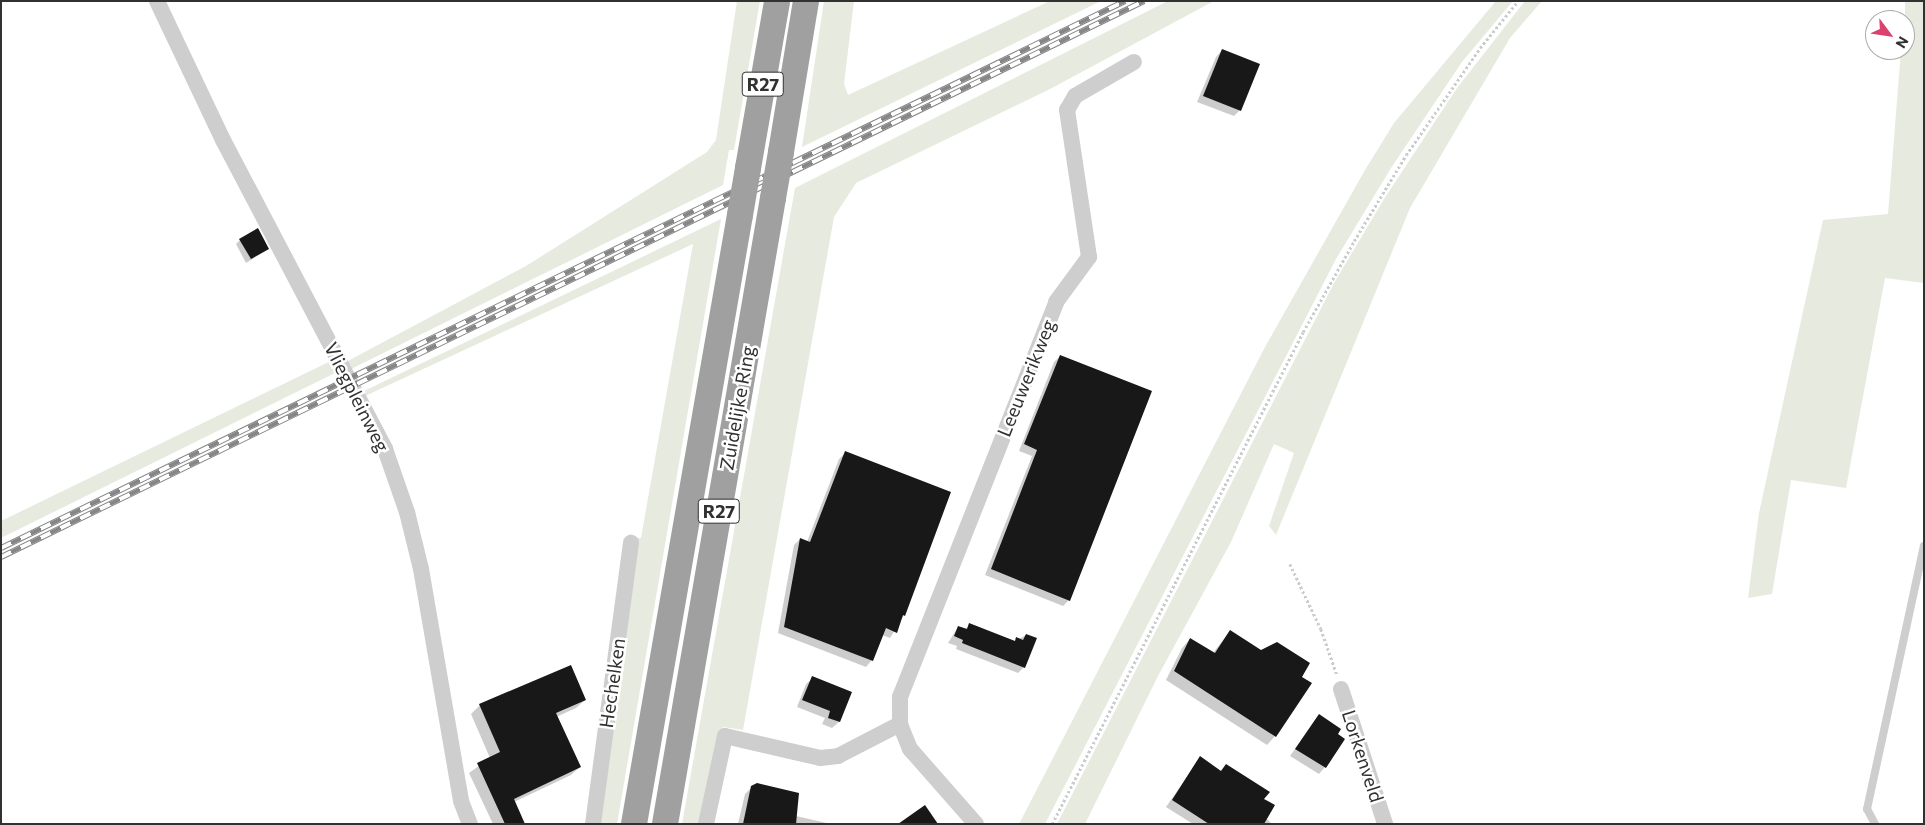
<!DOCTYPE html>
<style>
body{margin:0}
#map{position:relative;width:1925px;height:825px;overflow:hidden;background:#fff;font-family:Commissioner,sans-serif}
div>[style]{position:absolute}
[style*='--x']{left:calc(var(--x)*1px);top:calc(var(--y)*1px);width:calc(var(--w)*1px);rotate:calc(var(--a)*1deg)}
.green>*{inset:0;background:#e7eade}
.shadow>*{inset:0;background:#0003}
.building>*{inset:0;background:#181818}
.path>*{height:2.5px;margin-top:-1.25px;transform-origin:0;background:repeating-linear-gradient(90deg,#cbcbcb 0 2.5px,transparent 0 5px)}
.service>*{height:8px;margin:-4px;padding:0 4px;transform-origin:4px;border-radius:4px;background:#cecece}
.minor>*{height:16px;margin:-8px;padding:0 8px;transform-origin:8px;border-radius:8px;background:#cecece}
.trunk>*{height:26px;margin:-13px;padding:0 13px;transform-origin:13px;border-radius:13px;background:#a0a0a0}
.rail>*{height:5.5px;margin-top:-2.75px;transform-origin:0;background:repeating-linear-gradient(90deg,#fff 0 11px,#868686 0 22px);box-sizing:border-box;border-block:1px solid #868686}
.trunk-bridge>*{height:26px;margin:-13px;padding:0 13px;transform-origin:13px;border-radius:13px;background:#a0a0a0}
span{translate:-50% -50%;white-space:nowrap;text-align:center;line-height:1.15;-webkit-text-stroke:5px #fff;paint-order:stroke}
.shield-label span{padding:1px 4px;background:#fff;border:1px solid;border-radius:4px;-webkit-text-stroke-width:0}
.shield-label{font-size:18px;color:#313131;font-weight:700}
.street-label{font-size:19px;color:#313131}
.frame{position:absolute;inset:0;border:2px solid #313131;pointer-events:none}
.north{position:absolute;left:1865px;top:10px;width:50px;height:50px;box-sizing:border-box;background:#fff;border:1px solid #adadad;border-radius:50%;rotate:121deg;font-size:14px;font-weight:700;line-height:20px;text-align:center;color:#313131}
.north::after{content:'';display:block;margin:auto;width:18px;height:22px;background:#d9436d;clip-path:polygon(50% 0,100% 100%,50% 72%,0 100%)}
</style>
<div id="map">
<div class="green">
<div style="clip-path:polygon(737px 1px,760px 1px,734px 150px,729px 150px,723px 185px,349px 370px,346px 362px,526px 266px,707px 152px,716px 140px)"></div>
<div style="clip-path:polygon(824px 1px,854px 1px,844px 84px,848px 95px,1050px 1px,1101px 1px,802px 147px)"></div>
<div style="clip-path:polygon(1168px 1px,1214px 1px,1050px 89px,856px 183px,834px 217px,743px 730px,723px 727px,701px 824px,682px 824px,795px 188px)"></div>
<div style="clip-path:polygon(1496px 1px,1513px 1px,1462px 62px,1391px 168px,1336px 259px,1045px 824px,1019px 824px,1265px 347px,1365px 170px,1394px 123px)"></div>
<div style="clip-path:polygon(1525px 1px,1542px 1px,1510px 38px,1410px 208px,1276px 535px,1269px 526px,1294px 453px,1274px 444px,1231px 542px,1158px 676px,1085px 824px,1057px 824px,1334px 283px,1384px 199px,1457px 88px)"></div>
<div style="clip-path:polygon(1905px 1px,1924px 1px,1924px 283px,1885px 278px,1846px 488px,1791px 480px,1772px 594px,1748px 598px,1759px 513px,1823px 220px,1888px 214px,1901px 50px,1905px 50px)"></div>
<div style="clip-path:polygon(721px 219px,617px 824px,597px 824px,637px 538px,641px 538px,693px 244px,363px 397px,362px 392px)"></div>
<div style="clip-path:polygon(333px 360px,339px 371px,1px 538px,1px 521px)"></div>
</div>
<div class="shadow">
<div style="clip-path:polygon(1222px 50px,1240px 110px,1234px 116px,1197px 102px,1216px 57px)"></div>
<div style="clip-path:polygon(240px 240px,268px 249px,246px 263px,236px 244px)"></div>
<div style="clip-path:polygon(1060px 356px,1069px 600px,1063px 606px,985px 575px,1032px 456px,1019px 451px,1054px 362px)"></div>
<div style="clip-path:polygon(845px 453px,904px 615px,890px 638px,882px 635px,872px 660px,866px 667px,778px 633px,794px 545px,800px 539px,807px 542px,839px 459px)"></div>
<div style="clip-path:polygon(970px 625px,1013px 642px,1026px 635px,1024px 667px,1018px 673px,956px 649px,957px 646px,948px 643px,958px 627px,964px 630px)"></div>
<div style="clip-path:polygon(1230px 631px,1300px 677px,1275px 736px,1267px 745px,1166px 680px,1182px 648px,1190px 639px,1213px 653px)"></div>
<div style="clip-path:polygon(813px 678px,850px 692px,839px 722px,832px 728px,822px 724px,825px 718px,797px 707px,806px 684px)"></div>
<div style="clip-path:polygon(585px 700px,576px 708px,556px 717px,580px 767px,571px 775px,514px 802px,524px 824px,493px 824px,469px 773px,490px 758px,471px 714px,480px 705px)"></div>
<div style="clip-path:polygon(1319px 715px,1325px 767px,1319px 774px,1290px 756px)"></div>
<div style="clip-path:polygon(1200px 758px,1220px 772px,1226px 765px,1263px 799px,1266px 818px,1272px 824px,1193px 824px,1166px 807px)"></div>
<div style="clip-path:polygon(752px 787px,796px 816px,831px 824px,738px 824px,745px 794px)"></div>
</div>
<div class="building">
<div style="clip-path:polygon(1222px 49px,1260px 64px,1241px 111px,1203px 96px)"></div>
<div style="clip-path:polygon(258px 228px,269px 249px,251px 259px,239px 239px)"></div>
<div style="clip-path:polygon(1060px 355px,1152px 391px,1070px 601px,991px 569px,1037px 450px,1024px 444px)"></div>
<div style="clip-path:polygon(845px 451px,951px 492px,905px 616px,903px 615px,897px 633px,886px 628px,873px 661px,784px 627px,800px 538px,810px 542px)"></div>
<div style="clip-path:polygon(969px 623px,1015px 641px,1016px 637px,1023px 640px,1026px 634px,1037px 638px,1025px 668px,962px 643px,963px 640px,954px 636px,958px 626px,967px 629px)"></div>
<div style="clip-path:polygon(1230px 630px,1261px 650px,1277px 642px,1310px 663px,1302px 677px,1312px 683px,1276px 737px,1174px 671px,1190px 638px,1215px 653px)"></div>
<div style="clip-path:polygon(571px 665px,586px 700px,556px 713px,581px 767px,514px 799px,525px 824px,505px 824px,477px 763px,500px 752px,479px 704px)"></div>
<div style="clip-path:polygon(812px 676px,852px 692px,840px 722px,828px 718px,830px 711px,802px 700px)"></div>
<div style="clip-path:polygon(1319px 714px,1341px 729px,1338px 734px,1345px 739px,1326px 768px,1295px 749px)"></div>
<div style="clip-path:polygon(1200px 756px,1221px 771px,1226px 764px,1270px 792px,1264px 799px,1275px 805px,1264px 824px,1209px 824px,1172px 800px)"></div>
<div style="clip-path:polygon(757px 783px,799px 793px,796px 824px,743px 824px,751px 786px)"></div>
<div style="clip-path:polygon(925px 805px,938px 824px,898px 824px)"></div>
</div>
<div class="path">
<div style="--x:1290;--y:564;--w:72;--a:64.5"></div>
<div style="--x:1321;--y:629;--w:49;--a:70.8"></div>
<div style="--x:1052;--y:824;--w:552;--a:-62.97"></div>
<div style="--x:1303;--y:332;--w:104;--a:-60.7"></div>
<div style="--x:1354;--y:241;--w:100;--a:-58.8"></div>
<div style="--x:1406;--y:155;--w:130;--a:-55.3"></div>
<div style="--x:1480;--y:48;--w:60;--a:-51"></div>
</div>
<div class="service">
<div style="--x:1875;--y:824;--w:17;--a:-118"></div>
<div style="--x:1867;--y:809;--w:269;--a:-77.8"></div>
</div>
<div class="minor">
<div style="--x:157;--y:1;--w:154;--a:64.6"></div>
<div style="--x:223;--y:140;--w:349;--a:62.3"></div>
<div style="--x:385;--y:449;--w:67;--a:70.8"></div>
<div style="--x:407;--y:512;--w:59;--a:76.2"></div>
<div style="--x:421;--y:569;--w:235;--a:80.2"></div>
<div style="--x:461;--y:801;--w:25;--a:69"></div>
<div style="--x:1341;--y:689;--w:142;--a:71.9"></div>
<div style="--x:593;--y:824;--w:284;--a:-82.3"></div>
<div style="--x:706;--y:824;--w:90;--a:-77.8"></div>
<div style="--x:725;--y:736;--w:98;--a:13"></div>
<div style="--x:820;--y:758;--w:18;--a:-6"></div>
<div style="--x:838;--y:756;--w:70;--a:-27.3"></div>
<div style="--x:976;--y:824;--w:100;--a:-131.3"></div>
<div style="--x:910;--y:749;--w:27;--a:-112"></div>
<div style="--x:900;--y:724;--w:27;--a:-90"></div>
<div style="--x:900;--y:697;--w:425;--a:-68.4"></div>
<div style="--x:1056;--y:302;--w:56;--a:-53.7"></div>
<div style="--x:1089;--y:257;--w:149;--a:-98.5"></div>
<div style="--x:1067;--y:110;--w:16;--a:-60"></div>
<div style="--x:1075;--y:96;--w:68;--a:-30"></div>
</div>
<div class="trunk">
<div style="--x:781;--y:152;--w:153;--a:-80.6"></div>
<div style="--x:748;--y:168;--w:169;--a:-80.1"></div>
<div style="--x:634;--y:824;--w:618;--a:-80.13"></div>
<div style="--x:665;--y:824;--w:635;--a:-80.21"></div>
</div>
<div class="rail">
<div style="--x:1;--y:548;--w:1250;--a:-25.95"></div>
<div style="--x:1;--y:557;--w:1271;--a:-25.94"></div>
</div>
<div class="trunk-bridge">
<div style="--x:773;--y:198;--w:47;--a:-80.1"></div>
<div style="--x:740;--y:215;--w:48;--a:-80.3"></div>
</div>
<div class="shield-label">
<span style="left:763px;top:84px">R27</span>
<span style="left:719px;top:511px">R27</span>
</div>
<div class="street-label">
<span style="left:1026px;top:378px;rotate:-68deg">Leeuwerikweg</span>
<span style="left:357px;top:397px;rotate:63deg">Vliegpleinweg</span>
<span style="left:737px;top:408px;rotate:-80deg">Zuidelijke Ring</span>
<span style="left:612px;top:683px;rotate:-82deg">Hechelken</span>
<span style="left:1363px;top:756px;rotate:72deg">Lorkenveld</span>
</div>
<div class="frame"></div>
<div class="north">N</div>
</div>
